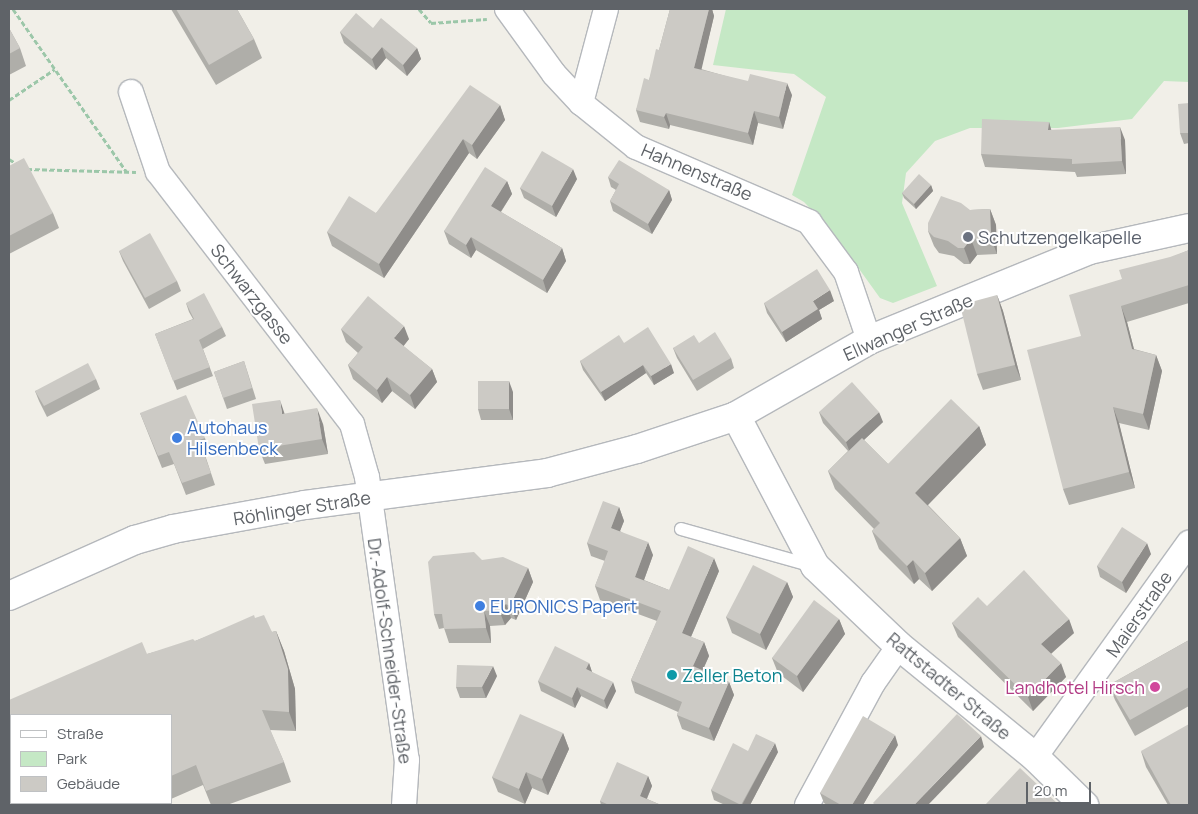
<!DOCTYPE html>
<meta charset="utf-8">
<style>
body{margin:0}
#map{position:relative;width:1198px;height:814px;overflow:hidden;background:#f1efe8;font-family:Manrope,sans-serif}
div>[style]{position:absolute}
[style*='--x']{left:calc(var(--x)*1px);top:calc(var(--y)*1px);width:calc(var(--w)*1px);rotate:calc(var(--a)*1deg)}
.green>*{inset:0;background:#c5e8c5}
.path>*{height:3px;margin-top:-1.5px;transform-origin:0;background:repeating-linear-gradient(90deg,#9cc7a9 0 5px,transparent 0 7.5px)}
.roads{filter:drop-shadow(1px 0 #b5b8bc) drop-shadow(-1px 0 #b5b8bc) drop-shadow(0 1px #b5b8bc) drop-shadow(0 -1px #b5b8bc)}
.service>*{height:12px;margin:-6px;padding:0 6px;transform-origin:6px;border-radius:6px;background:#fff}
.minor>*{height:24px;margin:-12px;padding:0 12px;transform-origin:12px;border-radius:12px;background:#fff}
.tertiary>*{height:28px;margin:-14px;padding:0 14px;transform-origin:14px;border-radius:14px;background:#fff}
.wall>*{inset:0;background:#afaea9}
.shaded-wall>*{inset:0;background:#8f8d8a}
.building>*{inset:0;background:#cccac5}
.dots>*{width:14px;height:14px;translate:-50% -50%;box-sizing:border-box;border:2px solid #fff;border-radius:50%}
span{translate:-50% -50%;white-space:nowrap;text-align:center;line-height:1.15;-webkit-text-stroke:4px #fff;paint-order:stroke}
.street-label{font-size:18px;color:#5f6368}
.worship-label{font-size:18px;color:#5b616d}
.left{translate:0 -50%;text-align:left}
.shop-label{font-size:18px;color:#366cbe}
.culture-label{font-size:18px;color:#0d838f}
.hotel-label{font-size:18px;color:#b23c85}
.right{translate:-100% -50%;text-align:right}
.frame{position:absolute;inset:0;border:10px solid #5f6368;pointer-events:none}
.legend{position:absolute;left:10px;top:714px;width:162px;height:90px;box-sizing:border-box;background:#fff;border:1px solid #bfc1c3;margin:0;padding:6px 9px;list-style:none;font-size:15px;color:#5f6368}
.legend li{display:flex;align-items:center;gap:10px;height:25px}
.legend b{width:25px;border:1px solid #bfc1c3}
.scale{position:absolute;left:1026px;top:782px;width:65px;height:22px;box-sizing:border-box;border:2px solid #5f6368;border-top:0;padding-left:6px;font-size:15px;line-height:18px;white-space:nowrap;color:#5f6368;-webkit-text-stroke:4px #fff;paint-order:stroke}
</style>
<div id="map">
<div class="green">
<div style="clip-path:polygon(726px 9px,1189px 9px,1189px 82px,1164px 81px,1132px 119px,1058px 128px,970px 128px,935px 141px,906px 173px,902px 203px,937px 286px,893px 303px,880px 298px,831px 230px,804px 202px,792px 195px,826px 97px,794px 74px,713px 65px)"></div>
</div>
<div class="path">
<div style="--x:13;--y:9;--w:198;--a:55.1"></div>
<div style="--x:419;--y:9;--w:18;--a:49"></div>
<div style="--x:431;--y:23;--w:56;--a:-4.1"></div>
<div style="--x:9;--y:100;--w:55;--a:-34"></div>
<div style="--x:9;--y:159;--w:9;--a:32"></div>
<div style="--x:27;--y:169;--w:109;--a:1.6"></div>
</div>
<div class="roads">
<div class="service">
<div style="--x:681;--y:529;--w:137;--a:15.7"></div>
</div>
<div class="minor">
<div style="--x:507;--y:9;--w:80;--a:54.1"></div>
<div style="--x:554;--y:74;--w:40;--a:47"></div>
<div style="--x:581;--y:103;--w:70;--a:38.7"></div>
<div style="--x:636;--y:147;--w:189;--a:23.4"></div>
<div style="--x:809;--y:222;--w:62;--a:53.5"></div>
<div style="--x:846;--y:272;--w:72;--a:71.3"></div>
<div style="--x:131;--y:92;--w:84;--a:71.4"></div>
<div style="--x:158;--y:172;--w:318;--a:52.4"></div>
<div style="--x:352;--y:424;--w:55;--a:74.2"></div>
<div style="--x:367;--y:477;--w:286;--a:82"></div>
<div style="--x:407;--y:760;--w:45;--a:93.8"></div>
<div style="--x:581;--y:103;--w:97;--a:-75.1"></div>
<div style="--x:1035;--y:757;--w:264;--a:-54.3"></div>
<div style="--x:807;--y:805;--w:139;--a:-61.6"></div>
<div style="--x:873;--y:683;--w:45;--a:-54.9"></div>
</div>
<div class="tertiary">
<div style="--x:736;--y:416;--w:170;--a:62.2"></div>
<div style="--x:815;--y:566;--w:116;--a:43.6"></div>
<div style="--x:899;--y:646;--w:176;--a:39.2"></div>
<div style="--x:1035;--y:757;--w:69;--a:44.4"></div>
<div style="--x:9;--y:596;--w:138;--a:-24"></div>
<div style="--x:135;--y:540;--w:40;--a:-16"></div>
<div style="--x:173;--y:529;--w:134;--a:-10.3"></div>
<div style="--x:305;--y:505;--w:244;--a:-7.5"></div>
<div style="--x:547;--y:473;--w:93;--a:-14.9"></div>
<div style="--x:637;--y:449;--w:104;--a:-18.4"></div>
<div style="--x:736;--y:416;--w:153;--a:-29.7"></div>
<div style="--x:869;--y:340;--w:238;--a:-22.2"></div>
<div style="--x:1089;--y:250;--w:102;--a:-12.4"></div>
</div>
</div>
<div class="wall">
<div style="clip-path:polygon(171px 9px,237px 9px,254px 39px,262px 58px,216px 85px)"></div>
<div style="clip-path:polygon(670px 9px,712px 9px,714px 16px,701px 69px,792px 95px,783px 129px,758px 123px,753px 145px,670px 125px,669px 129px,640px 122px,636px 110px,649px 80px,659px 50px)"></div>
<div style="clip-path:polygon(9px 28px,20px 48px,26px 66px,9px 75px)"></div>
<div style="clip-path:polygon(373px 28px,417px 48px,421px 59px,407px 76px,386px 58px,376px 70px,344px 43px,340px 32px)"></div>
<div style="clip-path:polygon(1189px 103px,1189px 143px,1184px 144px,1180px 133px)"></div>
<div style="clip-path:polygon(500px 105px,505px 120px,477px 159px,469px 153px,384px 278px,332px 246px,327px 232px,376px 213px)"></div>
<div style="clip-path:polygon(1049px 122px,1051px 130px,1125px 140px,1126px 174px,1077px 177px,1075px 172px,985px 167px,981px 154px)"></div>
<div style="clip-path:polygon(9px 166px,53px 213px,59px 228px,9px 254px)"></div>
<div style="clip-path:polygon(608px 177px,669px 190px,672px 200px,652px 234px,613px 211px,610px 201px,616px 190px,611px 187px)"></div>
<div style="clip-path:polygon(577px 179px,556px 217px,524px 198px,520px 188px)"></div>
<div style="clip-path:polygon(507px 181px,512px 194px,501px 212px,562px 248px,566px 261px,547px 293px,476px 250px,471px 258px,449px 244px,444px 231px)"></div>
<div style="clip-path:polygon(931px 185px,933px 191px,916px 209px,904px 198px,902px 193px)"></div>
<div style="clip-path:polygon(990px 209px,996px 225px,997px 254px,977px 255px,970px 264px,964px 264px,954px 256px,939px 253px,934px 246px,928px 231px,970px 210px)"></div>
<div style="clip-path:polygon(1189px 250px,1189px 303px,1127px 322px,1134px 349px,1156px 355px,1162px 371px,1149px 430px,1119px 423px,1135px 488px,1069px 505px,1063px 489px,1081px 336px,1122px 279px)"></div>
<div style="clip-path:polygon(119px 251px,177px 281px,181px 291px,149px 309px,123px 261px)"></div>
<div style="clip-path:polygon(997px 295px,1003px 311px,1021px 380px,983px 390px,977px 374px)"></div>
<div style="clip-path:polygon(834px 301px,819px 310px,822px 319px,786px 342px,767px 313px,764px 303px)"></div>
<div style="clip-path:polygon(186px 303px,222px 327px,226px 336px,203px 349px,213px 376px,177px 390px,155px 334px,193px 319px,189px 312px)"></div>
<div style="clip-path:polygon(341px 329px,409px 339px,403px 346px,432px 369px,437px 382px,415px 409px,392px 391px,382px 403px,353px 379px,348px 365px,358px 353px,346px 342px)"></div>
<div style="clip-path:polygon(624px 343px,674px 373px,654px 385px,646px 373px,605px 401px,583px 370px,580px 361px)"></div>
<div style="clip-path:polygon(699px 343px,731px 358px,734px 368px,697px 391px,677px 358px,673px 348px)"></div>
<div style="clip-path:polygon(244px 361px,256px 399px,227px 409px,214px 372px)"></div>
<div style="clip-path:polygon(96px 379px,100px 389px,47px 417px,39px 401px,35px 391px)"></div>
<div style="clip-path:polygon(513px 392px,513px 420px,481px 420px,478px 409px)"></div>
<div style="clip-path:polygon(819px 412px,883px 422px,864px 440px,888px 464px,979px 426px,986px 445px,928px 505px,960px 538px,967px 556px,932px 591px,919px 579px,914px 584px,879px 549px,872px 531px,874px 529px,835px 489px,828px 471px,848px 451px,823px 423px)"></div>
<div style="clip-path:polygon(140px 413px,205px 438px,209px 451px,204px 452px,215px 485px,186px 495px,174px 464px,162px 468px)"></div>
<div style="clip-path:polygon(285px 414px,323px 424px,328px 454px,265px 464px,259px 449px)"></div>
<div style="clip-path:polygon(619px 507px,624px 521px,620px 531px,653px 555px,644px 580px,669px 590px,719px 571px,691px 637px,704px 642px,709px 656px,703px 670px,729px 682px,734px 695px,714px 741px,682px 729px,677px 715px,678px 712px,635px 693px,631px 680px,657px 621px,600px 600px,595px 586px,605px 561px,591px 556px,587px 543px)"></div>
<div style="clip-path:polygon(1151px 554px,1126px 593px,1100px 577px,1097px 566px)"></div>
<div style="clip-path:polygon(482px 560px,528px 568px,533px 582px,516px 620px,511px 618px,505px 625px,490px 626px,491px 643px,449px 643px,444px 628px,439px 629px,434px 614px)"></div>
<div style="clip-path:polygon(787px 582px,793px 597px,766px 650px,732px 633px,726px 617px)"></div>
<div style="clip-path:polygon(987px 606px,1074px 633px,1051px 654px,1066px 677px,1033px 711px,958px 637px,952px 623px)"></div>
<div style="clip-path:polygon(255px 618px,272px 632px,276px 631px,284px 651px,295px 689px,296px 731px,270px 730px,284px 762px,291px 782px,227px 805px,211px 805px,203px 785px,171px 799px,171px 715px,11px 803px,163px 803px,157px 805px,9px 805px,147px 654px,195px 641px)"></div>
<div style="clip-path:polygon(839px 619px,845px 634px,803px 692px,778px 673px,772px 658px)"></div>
<div style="clip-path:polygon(1189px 640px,1189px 706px,1135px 736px,1115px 700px,1109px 685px)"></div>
<div style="clip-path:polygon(589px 663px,592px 672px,616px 691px,607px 709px,581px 696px,575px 708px,541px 691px,538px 681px)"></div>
<div style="clip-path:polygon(497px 676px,486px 698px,460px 698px,456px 687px)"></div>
<div style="clip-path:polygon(563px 733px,569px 749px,548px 795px,532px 788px,525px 804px,498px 792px,492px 777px)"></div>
<div style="clip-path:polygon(898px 745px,863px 805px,827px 805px,824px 803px,820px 793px)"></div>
<div style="clip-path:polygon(748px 751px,778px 752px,750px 805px,725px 805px,714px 800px,711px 790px)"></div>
<div style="clip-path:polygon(1141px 751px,1189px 805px,1168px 805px,1146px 767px)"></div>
<div style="clip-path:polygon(648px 776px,652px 786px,647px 799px,661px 805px,601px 805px,600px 801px)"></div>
</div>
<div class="shaded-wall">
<div style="clip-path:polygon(709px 9px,712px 9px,714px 16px,699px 80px,694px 68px)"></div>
<div style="clip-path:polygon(382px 47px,386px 58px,376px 70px,372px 59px)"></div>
<div style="clip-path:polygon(417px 48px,421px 59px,407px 76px,403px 65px)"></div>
<div style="clip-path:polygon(787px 83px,792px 95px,783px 129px,779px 117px)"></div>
<div style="clip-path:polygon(500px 105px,505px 120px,477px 159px,472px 145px)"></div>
<div style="clip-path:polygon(754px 111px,758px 123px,753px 145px,748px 133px)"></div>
<div style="clip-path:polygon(666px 113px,670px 125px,669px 129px,664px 117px)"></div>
<div style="clip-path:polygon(1049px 122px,1053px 136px,1048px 130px)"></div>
<div style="clip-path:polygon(1120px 127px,1125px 140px,1126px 174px,1122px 161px)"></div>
<div style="clip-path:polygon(463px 139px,469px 153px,384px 278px,379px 264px)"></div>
<div style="clip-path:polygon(573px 169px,577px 179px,556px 217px,552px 206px)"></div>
<div style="clip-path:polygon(507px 181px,512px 194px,496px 219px,491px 206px)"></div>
<div style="clip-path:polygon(931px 185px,933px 191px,916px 209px,914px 204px)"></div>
<div style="clip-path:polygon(669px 190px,672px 200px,652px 234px,648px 224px)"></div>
<div style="clip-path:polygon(990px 209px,996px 225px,997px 254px,991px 238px)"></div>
<div style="clip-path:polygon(471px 237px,476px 250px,471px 258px,466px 245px)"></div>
<div style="clip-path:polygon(971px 239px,977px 255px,970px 264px,964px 248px)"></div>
<div style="clip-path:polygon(562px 248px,566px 261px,547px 293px,543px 280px)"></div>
<div style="clip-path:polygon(830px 290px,834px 301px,819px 310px,822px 319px,786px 342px,782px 332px,813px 301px)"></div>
<div style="clip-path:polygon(997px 295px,1003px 311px,1021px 380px,1015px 365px)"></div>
<div style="clip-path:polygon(1121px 306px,1127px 322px,1138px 365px,1132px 349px)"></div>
<div style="clip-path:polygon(404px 326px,409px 339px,399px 352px,394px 338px)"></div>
<div style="clip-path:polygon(1156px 355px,1162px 371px,1149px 430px,1143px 414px)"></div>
<div style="clip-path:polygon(671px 364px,674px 373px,654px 385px,651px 376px)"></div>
<div style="clip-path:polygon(643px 365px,646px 373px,605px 401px,601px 392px)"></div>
<div style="clip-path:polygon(432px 369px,437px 382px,415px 409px,410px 395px)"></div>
<div style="clip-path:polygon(387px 377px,392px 391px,382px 403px,377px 390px)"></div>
<div style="clip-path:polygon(509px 381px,513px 392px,513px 420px,509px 409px)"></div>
<div style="clip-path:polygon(280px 400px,285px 415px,282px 414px)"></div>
<div style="clip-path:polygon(1113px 407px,1119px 423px,1135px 488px,1129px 472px)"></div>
<div style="clip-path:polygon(317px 408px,323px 424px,328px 454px,322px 439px)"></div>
<div style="clip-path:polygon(879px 412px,883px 422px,850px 453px,846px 442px)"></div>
<div style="clip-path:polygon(979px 426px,986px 445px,922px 511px,915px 493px)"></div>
<div style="clip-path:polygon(619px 507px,624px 521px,616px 541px,611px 528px)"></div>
<div style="clip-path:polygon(960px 538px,967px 556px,932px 591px,925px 573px)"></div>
<div style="clip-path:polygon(648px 542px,653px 555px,640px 591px,635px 577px)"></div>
<div style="clip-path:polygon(1147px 543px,1151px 554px,1126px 593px,1122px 582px)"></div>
<div style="clip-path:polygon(714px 558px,719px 571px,687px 646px,682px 633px)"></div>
<div style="clip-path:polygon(913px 560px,919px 579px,914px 584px,907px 566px)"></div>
<div style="clip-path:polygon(528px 568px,533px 582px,516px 620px,510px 606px)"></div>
<div style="clip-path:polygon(787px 582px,793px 597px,766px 650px,760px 634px)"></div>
<div style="clip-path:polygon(506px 604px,511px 618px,505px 625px,499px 610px)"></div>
<div style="clip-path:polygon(484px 611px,490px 626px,491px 643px,486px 628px)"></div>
<div style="clip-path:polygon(839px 619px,845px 634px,803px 692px,797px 676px)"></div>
<div style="clip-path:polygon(1069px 619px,1074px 633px,1046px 658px,1041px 644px)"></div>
<div style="clip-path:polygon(276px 631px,284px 651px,295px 689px,296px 731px,289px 712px)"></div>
<div style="clip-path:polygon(704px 642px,709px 656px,698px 680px,693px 666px)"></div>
<div style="clip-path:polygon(589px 663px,592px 672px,586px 669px)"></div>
<div style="clip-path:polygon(1061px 663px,1066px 677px,1033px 711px,1028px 697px)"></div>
<div style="clip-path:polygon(493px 666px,497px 676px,486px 698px,482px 687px)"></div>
<div style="clip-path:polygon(613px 682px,616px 691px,607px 709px,604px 700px)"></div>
<div style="clip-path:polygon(729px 682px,734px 695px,714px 741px,709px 728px)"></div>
<div style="clip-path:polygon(577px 687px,581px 696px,575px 708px,572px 698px)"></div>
<div style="clip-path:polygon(563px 733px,569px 749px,548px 795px,542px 779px)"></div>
<div style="clip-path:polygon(895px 735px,898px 745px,863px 805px,852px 805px)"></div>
<div style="clip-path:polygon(981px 736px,984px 747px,928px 805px,914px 805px)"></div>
<div style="clip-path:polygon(775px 743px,778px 752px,750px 805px,742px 805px)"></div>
<div style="clip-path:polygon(526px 772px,532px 788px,525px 804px,519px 789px)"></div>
<div style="clip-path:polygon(648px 776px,652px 786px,644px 805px,640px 796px)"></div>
</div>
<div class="building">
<div style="clip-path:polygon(176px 9px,237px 9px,254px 39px,209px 65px)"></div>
<div style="clip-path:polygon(670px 9px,709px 9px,694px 68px,748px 81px,750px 74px,787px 83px,779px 117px,754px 111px,748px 133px,666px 113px,664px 117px,636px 110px,644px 78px,649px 80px,656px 49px,659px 50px)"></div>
<div style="clip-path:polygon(356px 13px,373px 28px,381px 18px,417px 48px,403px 65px,382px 47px,372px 59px,340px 32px)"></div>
<div style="clip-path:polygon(9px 28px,20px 48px,9px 54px)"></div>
<div style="clip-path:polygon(470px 85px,500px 105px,472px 145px,463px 139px,379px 264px,327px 232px,349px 196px,376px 213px)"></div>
<div style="clip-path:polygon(1189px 103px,1189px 133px,1180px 133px,1178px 104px)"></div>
<div style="clip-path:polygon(982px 119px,1049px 122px,1048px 130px,1120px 127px,1122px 161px,1072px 164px,1072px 159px,981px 154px)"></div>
<div style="clip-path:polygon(542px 151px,573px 169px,552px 206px,520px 188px)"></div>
<div style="clip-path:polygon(24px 158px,53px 213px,9px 236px,9px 166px)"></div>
<div style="clip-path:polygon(619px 160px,669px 190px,648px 224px,610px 201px,619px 184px,608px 177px)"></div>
<div style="clip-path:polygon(485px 167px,507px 181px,491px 206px,562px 248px,543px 280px,471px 237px,466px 245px,444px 231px)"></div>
<div style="clip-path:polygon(919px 174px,931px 185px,914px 204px,902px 193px)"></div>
<div style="clip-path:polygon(941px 196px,961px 203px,970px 210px,990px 209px,991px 238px,971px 239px,964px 248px,958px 248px,948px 241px,934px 237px,928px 231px,928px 223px)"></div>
<div style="clip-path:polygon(150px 233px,177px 281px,145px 298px,119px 251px)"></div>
<div style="clip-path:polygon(1189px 250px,1189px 285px,1121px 306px,1132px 349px,1156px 355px,1143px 414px,1113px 407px,1129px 472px,1063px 489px,1027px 350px,1081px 336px,1069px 295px,1122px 279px,1119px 270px,1170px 257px)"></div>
<div style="clip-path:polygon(817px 269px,830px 290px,813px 301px,818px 309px,782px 332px,764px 303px)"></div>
<div style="clip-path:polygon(204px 293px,222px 327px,199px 340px,210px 367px,173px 381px,155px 334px,194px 319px,186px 303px)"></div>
<div style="clip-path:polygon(997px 295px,1015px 365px,977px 374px,960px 305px)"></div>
<div style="clip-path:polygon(368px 296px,404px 326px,394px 338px,432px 369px,410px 395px,387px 377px,377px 390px,348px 365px,363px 347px,341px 329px)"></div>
<div style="clip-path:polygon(648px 327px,671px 364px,651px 376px,643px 365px,601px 392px,580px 361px,619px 335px,624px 343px)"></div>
<div style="clip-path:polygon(715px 332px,731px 358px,693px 380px,673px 348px,694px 335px,699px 343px)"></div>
<div style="clip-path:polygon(244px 361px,252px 388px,223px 398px,214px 372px)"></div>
<div style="clip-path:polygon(88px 363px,96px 379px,44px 406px,35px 391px)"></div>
<div style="clip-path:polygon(478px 381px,509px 381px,509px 409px,478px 409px)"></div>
<div style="clip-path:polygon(852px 382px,879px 412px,846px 442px,819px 412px)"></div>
<div style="clip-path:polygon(186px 395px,205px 438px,199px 440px,211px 473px,182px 483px,169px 452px,158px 456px,140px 413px)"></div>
<div style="clip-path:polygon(951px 399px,979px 426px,915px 493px,960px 538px,925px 573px,913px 560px,907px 566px,872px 531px,880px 523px,828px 471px,862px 438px,888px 464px)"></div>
<div style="clip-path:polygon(280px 400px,282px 414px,317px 408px,322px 439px,259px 449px,252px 404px)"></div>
<div style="clip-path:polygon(603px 501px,619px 507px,611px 528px,648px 542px,635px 577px,669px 590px,688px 546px,714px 558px,682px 633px,704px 642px,693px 666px,729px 682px,709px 728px,677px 715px,682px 702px,631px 680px,661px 611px,595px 586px,608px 551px,587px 543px)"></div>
<div style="clip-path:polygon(1122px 527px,1147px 543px,1122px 582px,1097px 566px)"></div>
<div style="clip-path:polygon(474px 552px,482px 560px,503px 557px,528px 568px,510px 606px,506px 604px,499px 610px,484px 611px,486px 628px,444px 629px,442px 614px,434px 614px,428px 562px,433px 556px)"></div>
<div style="clip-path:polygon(753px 565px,787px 582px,760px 634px,726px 617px)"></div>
<div style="clip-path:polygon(1024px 570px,1069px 619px,1041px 644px,1061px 663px,1028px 697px,952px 623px,978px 597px,987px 606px)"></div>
<div style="clip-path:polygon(814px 600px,839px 619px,797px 676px,772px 658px)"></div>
<div style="clip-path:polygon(254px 615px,255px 618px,264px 615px,272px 632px,276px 631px,288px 669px,289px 712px,262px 710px,284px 762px,206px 791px,196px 765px,171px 776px,171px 715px,11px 715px,11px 803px,111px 803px,105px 805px,9px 805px,9px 700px,142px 642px,147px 654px,193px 639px,195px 641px)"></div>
<div style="clip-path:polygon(1189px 640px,1189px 687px,1130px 720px,1109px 685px)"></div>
<div style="clip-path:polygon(555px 646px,589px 663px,586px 669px,613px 682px,604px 700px,577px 687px,572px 698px,538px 681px)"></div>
<div style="clip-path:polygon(457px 665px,493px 666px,482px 687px,456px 687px)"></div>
<div style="clip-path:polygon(520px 714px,563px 733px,542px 779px,526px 772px,519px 789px,492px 777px)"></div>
<div style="clip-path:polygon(957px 714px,981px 736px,914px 805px,875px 805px,873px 803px)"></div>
<div style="clip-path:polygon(863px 716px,895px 735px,852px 805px,841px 805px,820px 793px)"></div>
<div style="clip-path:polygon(1189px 724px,1189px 805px,1171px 805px,1141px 751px)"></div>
<div style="clip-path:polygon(756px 734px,775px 743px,741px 805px,711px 790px,733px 743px,748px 751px)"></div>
<div style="clip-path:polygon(617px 762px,648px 776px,640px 796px,661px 805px,609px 805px,600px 801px)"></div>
<div style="clip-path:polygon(1020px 768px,1058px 804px,1056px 805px,985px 805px)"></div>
</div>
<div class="dots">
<div style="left:968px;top:237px;background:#6b7280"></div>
<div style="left:177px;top:438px;background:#3f7fe0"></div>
<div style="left:480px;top:606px;background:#3f7fe0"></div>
<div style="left:672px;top:675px;background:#0f9aa8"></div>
<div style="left:1155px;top:687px;background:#d1479c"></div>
</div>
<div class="street-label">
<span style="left:697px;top:172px;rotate:23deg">Hahnenstraße</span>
<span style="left:252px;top:294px;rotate:52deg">Schwarzgasse</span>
<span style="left:908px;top:327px;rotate:-24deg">Ellwanger Straße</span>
<span style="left:302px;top:508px;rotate:-9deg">Röhlinger Straße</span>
<span style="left:1139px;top:614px;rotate:-55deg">Maierstraße</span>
<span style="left:390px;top:651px;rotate:82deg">Dr.-Adolf-Schneider-Straße</span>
<span style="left:949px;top:686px;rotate:40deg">Rattstadter Straße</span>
</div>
<div class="worship-label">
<span class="left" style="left:978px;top:237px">Schutzengelkapelle</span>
</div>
<div class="shop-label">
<span class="left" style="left:187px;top:438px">Autohaus<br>Hilsenbeck</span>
<span class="left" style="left:490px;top:606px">EURONICS Papert</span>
</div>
<div class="culture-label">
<span class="left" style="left:682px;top:675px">Zeller Beton</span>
</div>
<div class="hotel-label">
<span class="right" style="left:1145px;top:687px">Landhotel Hirsch</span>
</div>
<div class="frame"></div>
<ul class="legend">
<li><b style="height:6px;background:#fff"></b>Straße</li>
<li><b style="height:14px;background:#c5e8c5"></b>Park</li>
<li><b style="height:14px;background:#cccac5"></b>Gebäude</li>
</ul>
<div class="scale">20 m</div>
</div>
